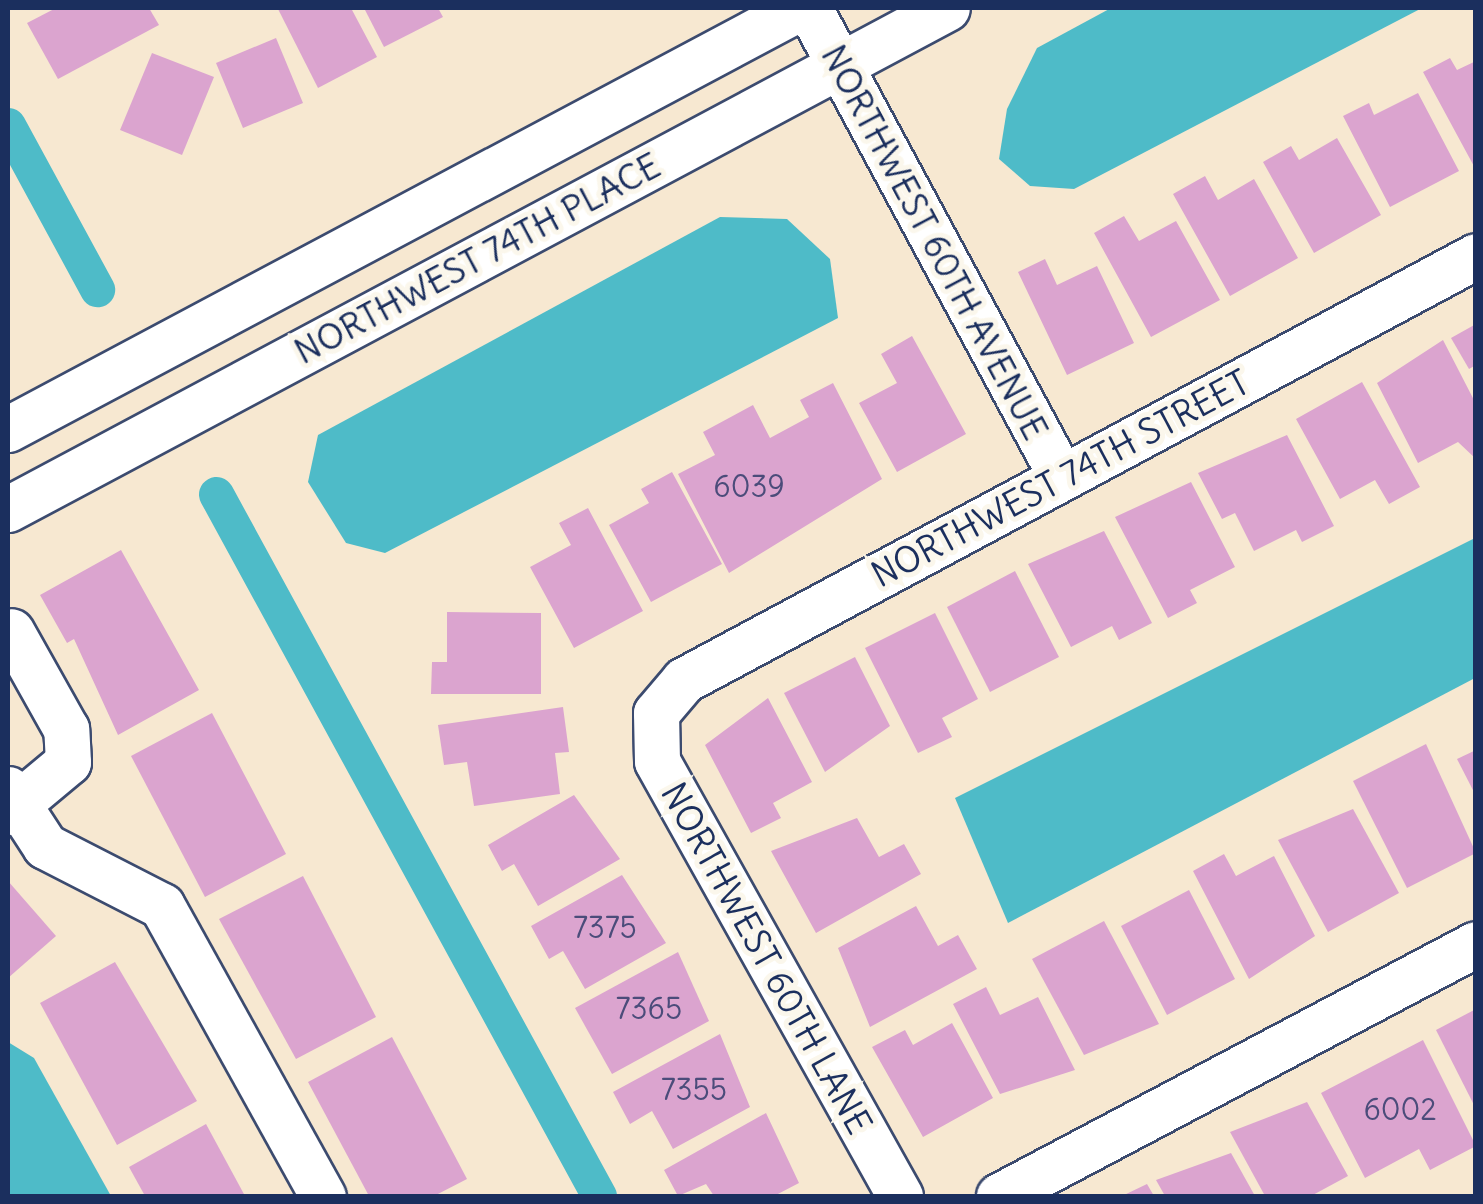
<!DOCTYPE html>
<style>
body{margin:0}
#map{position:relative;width:1483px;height:1204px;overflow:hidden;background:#f7e8d1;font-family:Delius,sans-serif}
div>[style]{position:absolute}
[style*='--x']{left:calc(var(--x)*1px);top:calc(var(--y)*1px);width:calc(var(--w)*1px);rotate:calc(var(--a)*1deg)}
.water>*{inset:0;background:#4ebbc8}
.canal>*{height:35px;margin:-17.5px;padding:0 17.5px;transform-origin:17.5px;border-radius:17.5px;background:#4ebbc8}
.building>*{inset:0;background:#dba4cf}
.roads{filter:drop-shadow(2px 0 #3c4b6f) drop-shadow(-2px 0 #3c4b6f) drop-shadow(0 2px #3c4b6f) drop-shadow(0 -2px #3c4b6f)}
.minor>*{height:45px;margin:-22.5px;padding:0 22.5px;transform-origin:22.5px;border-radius:22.5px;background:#fff}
span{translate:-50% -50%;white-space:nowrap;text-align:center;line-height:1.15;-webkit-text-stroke:10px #fbf7ec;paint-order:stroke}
.number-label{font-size:30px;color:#4b4c7a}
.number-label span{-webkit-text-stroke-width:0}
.street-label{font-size:35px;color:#1b2f5e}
.frame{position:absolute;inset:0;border:10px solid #1b2f5e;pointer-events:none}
</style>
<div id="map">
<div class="water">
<div style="clip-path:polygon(1111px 8px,1422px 8px,1074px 189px,1030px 186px,999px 159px,1007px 109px,1037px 48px)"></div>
<div style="clip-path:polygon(720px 217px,787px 219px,830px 259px,838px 318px,385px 553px,346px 543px,308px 482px,318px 435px)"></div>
<div style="clip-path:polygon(1475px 538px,1475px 678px,1008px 923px,955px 798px)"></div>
<div style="clip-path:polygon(8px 1042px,34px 1058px,111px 1196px,8px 1196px)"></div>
</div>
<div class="canal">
<div style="--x:8;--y:125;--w:187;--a:61.5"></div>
<div style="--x:216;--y:494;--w:800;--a:61.38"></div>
</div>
<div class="building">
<div style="clip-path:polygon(56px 8px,149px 8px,159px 25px,58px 79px,27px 23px)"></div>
<div style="clip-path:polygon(351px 8px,377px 57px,318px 88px,278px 9px)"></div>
<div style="clip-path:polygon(364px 8px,438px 8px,443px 17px,384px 47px)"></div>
<div style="clip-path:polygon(276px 38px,303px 103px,243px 128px,216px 63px)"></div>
<div style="clip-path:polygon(152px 53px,214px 77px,182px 155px,120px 130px)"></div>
<div style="clip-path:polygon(1450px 58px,1457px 70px,1476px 61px,1476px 170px,1423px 72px)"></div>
<div style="clip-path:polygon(1418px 93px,1459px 171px,1390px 207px,1343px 116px,1369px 103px,1374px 115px)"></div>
<div style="clip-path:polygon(1337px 138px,1381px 215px,1314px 253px,1263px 162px,1291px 146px,1299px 160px)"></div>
<div style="clip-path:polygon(1205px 176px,1218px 200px,1254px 179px,1298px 258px,1230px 296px,1173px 194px)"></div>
<div style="clip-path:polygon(1124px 216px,1139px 241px,1176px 221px,1220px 300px,1151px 337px,1094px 233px)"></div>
<div style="clip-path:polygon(1045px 259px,1057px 285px,1097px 266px,1134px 343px,1067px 375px,1018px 272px)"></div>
<div style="clip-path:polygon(1476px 324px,1476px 365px,1469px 369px,1451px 338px)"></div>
<div style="clip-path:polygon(912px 336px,966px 434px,897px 472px,859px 403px,897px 383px,881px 354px)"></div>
<div style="clip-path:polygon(1443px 340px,1476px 404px,1476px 459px,1458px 442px,1418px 463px,1377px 383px)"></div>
<div style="clip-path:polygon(1362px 382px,1420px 487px,1389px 504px,1375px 480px,1340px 499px,1296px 419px)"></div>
<div style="clip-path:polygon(833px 383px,882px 479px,729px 573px,678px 474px,715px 455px,703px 432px,753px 405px,770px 438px,809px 417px,800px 400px)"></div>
<div style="clip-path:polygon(1287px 435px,1334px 526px,1302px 542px,1296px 530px,1254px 551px,1235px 513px,1222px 519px,1198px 473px)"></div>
<div style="clip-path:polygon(672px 472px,722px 564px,651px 602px,609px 525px,649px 503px,641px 489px)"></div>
<div style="clip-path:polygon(1191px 482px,1235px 567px,1190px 590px,1197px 603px,1168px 618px,1115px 517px)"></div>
<div style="clip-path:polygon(588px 508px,643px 611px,574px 648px,530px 567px,571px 545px,559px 523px)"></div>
<div style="clip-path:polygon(1104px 531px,1152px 623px,1119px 640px,1112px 626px,1071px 647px,1028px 564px)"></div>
<div style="clip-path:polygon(121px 550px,199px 690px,118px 735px,74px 639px,67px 643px,40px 595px)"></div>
<div style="clip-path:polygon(1015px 571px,1059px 657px,990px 692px,947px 607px)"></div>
<div style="clip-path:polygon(447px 612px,541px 613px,541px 694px,431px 694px,432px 662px,447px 662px)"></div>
<div style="clip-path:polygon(935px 613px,978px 699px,942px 718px,952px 737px,918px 753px,865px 648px)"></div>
<div style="clip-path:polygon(855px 657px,890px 726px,825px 772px,784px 693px)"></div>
<div style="clip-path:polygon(768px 698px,812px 782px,773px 803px,781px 818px,751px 833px,705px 745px)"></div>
<div style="clip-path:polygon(563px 707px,569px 752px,555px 753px,560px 794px,474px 806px,467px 762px,444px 765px,438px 725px)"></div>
<div style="clip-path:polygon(212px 713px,286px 854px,205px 897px,131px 756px)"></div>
<div style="clip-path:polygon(1426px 744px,1476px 853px,1407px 888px,1353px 781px)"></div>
<div style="clip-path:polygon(1476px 750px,1476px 796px,1457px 759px)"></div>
<div style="clip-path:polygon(574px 795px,620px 859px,538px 906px,514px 864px,502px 871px,488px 845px)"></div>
<div style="clip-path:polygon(1353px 809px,1399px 893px,1328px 932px,1278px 840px)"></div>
<div style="clip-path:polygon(857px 818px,879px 857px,904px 844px,921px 874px,816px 933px,771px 851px)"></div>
<div style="clip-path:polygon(1224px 854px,1236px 876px,1274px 856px,1315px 936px,1249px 979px,1193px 871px)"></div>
<div style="clip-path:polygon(622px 875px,666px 943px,585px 989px,563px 951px,549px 959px,531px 926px)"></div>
<div style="clip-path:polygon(303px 876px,376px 1017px,296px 1059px,219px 919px)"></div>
<div style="clip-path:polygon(8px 881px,56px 936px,8px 978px)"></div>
<div style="clip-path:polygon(1189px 890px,1235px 979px,1167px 1015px,1121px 926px)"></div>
<div style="clip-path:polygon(916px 906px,938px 946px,958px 935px,977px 969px,870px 1027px,838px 948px)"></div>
<div style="clip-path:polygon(1104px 921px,1159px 1024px,1084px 1055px,1032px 959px)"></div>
<div style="clip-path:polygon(678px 952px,709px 1021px,612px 1074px,575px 1008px)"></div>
<div style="clip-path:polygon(115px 962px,197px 1101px,117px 1145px,40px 1003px)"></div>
<div style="clip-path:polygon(986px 987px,1000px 1015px,1038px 997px,1075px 1070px,1000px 1094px,953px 1004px)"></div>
<div style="clip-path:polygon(1476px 1009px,1476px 1109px,1436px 1030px)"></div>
<div style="clip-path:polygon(952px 1023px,993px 1098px,923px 1137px,872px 1047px,905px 1030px,913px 1045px)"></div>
<div style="clip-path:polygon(720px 1034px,750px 1107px,673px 1149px,652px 1111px,630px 1124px,613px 1092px)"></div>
<div style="clip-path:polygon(392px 1037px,467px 1179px,434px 1196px,369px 1196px,308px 1082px)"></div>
<div style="clip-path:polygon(1423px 1040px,1476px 1146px,1430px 1170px,1419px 1149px,1365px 1178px,1321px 1093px)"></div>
<div style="clip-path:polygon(1307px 1102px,1348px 1176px,1311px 1196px,1265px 1196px,1230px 1132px)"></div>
<div style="clip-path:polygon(766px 1113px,799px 1183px,774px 1196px,714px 1196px,706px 1184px,678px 1196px,664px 1170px)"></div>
<div style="clip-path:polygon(206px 1124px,245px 1196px,145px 1196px,129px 1167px)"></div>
<div style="clip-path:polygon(1231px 1153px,1255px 1196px,1165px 1196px,1156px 1180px)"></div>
<div style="clip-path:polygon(1147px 1184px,1154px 1196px,1122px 1196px)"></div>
</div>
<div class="roads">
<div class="minor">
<div style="--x:809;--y:8;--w:532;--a:61.7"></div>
<div style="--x:8;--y:429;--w:896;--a:-28.02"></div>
<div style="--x:8;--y:509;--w:1064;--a:-28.08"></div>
<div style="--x:8;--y:789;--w:68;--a:57"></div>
<div style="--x:45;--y:846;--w:131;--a:27.1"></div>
<div style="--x:162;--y:906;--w:332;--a:61"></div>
<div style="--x:8;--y:812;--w:78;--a:-39.8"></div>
<div style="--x:68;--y:762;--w:33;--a:-93"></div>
<div style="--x:66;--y:729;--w:112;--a:-119.3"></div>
<div style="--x:900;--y:1196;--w:498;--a:-119.2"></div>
<div style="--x:657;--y:761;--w:48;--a:-91.2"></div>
<div style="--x:656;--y:713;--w:43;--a:-49.7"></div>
<div style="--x:684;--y:680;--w:898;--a:-28.16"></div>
<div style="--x:999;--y:1196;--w:539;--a:-27.85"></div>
</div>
</div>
<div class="number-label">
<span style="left:749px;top:486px">6039</span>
<span style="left:605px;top:927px">7375</span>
<span style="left:649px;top:1008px">7365</span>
<span style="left:694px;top:1089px">7355</span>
<span style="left:1400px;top:1109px">6002</span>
</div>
<div class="street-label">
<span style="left:935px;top:242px;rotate:62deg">NORTHWEST 60TH AVENUE</span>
<span style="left:477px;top:258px;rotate:-28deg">NORTHWEST 74TH PLACE</span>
<span style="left:1060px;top:478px;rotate:-28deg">NORTHWEST 74TH STREET</span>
<span style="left:767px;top:958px;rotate:61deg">NORTHWEST 60TH LANE</span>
</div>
<div class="frame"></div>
</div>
